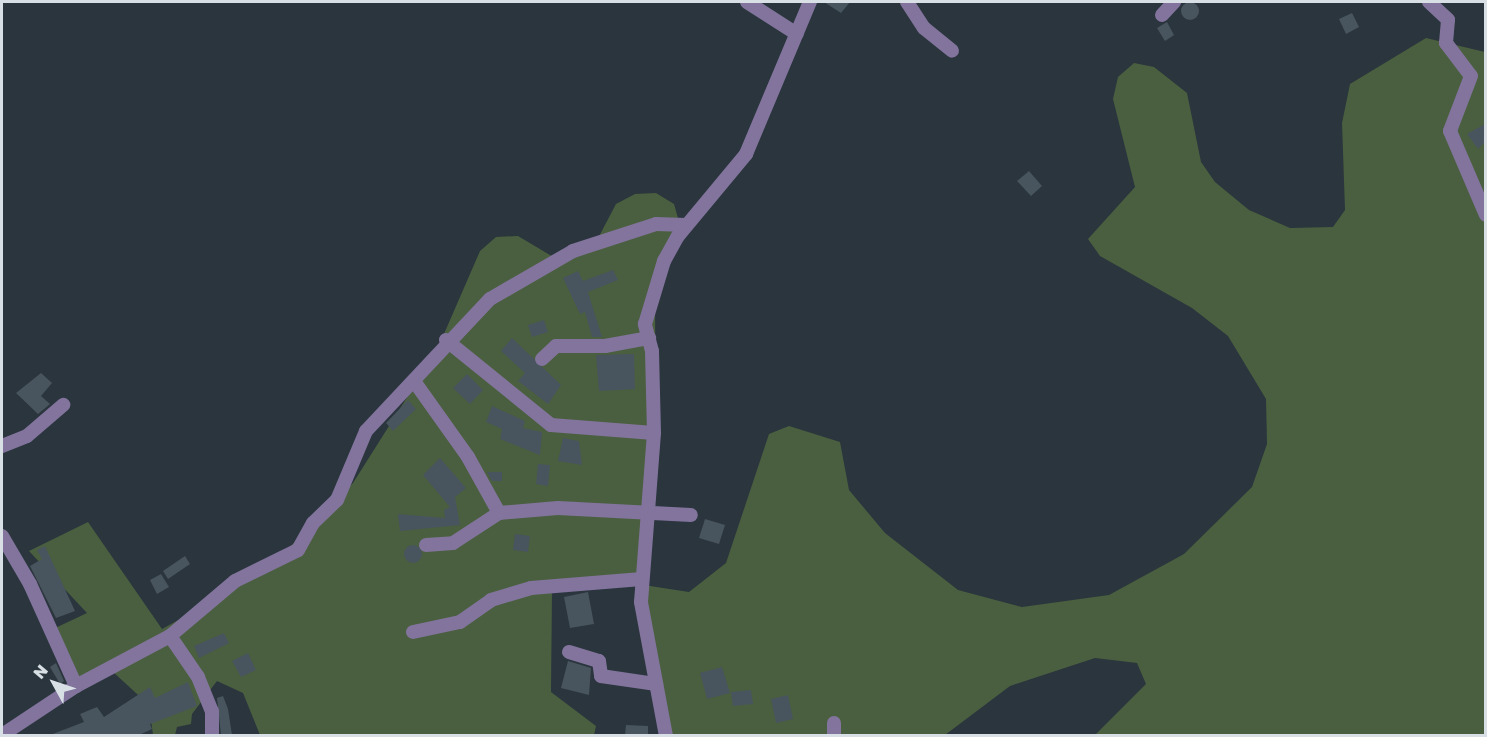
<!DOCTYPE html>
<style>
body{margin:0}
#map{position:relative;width:1487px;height:737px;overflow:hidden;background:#2a353d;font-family:"Golos Text",sans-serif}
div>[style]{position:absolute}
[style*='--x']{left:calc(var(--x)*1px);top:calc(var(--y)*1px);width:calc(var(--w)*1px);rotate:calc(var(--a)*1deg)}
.green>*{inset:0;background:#4a5f3f}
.building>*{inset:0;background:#49555e}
.round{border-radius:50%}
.minor>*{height:14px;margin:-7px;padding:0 7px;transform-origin:7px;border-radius:7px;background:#82749d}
span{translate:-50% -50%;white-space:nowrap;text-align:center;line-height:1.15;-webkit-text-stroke:6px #2a353d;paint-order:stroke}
.frame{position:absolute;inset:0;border:3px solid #d9e0e5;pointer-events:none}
.north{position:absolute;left:24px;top:653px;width:60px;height:60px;-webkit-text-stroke:4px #2a353d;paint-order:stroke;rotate:310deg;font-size:16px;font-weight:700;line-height:24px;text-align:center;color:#d9e0e5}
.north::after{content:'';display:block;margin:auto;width:21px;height:27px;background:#d9e0e5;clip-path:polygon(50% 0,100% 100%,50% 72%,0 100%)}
</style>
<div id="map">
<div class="green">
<div style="clip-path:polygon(1426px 38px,1485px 52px,1485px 735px,1095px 735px,1146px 684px,1137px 663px,1095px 658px,1010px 686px,945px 735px,661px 735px,637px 584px,552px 590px,551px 692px,596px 726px,594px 735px,260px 735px,243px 693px,217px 681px,192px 714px,191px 724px,177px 727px,175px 735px,153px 735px,149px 705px,112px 671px,81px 686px,51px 630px,87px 613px,29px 551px,88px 522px,162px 629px,213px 601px,273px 564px,353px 483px,437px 350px,480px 251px,496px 237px,518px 236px,555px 258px,595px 244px,616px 204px,635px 194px,656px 193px,674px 204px,680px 225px,655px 303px,656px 460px,637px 584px,689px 592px,726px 563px,769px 434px,789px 426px,840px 442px,849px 490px,885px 533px,958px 590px,1022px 607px,1109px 595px,1184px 554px,1252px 487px,1267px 444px,1266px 399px,1228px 336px,1192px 308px,1100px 256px,1088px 239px,1135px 187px,1113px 99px,1118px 77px,1134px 63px,1154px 67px,1187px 93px,1201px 162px,1215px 182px,1249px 210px,1290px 228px,1333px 227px,1345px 210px,1342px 123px,1350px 84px)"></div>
</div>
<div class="building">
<div style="clip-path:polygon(824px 2px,850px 2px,841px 13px)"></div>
<div class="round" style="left:1181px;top:2px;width:18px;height:18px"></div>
<div style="clip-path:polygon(1352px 13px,1359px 27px,1346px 34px,1339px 19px)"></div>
<div style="clip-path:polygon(1167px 22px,1174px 35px,1165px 41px,1157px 28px)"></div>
<div style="clip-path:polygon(1485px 124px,1485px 142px,1478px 149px,1467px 134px)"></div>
<div style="clip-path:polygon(1029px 171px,1042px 186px,1031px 196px,1017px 181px)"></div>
<div style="clip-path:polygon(613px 270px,618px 280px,588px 292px,602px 337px,592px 337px,585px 312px,580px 314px,563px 278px,578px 271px,583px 281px)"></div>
<div style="clip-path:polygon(544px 320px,548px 332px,532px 337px,528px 325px)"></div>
<div style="clip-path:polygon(512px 338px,561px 385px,548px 404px,518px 381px,525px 373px,501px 351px)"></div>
<div style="clip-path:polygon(634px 354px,635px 389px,599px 391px,596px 355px)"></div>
<div style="clip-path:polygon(41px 373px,52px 383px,41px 396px,50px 404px,38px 414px,16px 393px)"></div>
<div style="clip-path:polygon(467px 374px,483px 390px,470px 404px,453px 388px)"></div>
<div style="clip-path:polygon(408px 400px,416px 409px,393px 431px,386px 423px)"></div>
<div style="clip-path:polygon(492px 406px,525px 421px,523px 428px,542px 432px,540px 455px,500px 439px,502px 429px,486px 422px)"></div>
<div style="clip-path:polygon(563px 438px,579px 441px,582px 465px,558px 461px)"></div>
<div style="clip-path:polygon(440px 458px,466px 488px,455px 497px,460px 525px,400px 531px,398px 514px,445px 518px,444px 510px,450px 507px,423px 475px)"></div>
<div style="clip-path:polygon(538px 464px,550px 465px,548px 486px,536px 484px)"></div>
<div style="clip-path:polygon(487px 472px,502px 472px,502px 481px,492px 481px)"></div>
<div style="clip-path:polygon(705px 519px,725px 525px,719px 544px,699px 538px)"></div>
<div style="clip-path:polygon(515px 534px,530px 536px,528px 552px,513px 550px)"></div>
<div class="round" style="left:404px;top:545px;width:18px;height:18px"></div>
<div style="clip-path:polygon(45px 546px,75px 611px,56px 618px,30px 566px,42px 559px,37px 550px)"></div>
<div style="clip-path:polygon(185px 556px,190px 564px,168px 579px,163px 571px)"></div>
<div style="clip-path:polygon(161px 574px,169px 587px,157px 594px,150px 580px)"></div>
<div style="clip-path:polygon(588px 592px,594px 624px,570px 628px,564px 597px)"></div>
<div style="clip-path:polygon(224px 633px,229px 643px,199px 658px,194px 646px)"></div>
<div style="clip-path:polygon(248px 653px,256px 670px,241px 677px,232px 661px)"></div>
<div style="clip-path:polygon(568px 661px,591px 668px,589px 695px,561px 688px)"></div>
<div style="clip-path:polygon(56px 663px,64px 681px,60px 684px,50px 667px)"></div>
<div style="clip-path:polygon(722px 667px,730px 693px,707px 699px,700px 673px)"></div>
<div style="clip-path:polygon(188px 682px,197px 706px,150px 724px,152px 729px,139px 735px,50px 735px,84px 722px,80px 714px,97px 707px,104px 717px,150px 687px,155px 698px)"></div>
<div style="clip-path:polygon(751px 690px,753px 704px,733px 706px,731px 692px)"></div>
<div style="clip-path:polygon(788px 695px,793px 719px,776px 723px,771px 699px)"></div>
<div style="clip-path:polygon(223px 696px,228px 709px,232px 735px,221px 735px,217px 698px)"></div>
<div style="clip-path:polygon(626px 725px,648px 726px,648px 735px,625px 735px)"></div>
</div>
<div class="minor">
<div style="--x:747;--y:2;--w:59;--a:32.6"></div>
<div style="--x:907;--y:2;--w:31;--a:57"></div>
<div style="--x:924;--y:28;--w:36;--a:39"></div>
<div style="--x:1429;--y:2;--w:26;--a:43"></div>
<div style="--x:1448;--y:20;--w:23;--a:95"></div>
<div style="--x:1446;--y:43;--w:41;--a:52.9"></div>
<div style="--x:1471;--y:76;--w:59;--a:110.9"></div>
<div style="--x:1450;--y:131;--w:91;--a:66.8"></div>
<div style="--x:1162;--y:15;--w:18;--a:-47"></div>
<div style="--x:446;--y:340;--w:135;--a:39"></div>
<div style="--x:551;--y:425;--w:103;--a:4.4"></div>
<div style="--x:542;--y:359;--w:19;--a:-43"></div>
<div style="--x:556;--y:346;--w:49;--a:0"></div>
<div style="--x:605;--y:346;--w:45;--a:-10.3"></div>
<div style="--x:414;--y:381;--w:93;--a:54.6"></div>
<div style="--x:468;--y:457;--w:64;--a:61"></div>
<div style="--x:2;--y:446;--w:27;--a:-22"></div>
<div style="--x:27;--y:436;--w:48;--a:-40.7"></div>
<div style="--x:2;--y:536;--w:56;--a:59.7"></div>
<div style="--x:30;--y:584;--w:112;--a:65.7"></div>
<div style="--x:76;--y:686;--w:106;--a:-28"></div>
<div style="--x:170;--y:636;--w:50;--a:55.7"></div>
<div style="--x:198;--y:677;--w:37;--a:68"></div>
<div style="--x:212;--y:711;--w:25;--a:90"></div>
<div style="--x:426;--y:545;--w:27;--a:-4"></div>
<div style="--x:453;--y:543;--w:55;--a:-33.1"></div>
<div style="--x:499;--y:513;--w:59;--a:-4.8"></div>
<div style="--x:558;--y:508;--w:133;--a:3"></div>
<div style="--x:413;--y:632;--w:48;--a:-12"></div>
<div style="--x:460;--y:622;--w:38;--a:-35"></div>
<div style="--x:491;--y:600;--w:42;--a:-16.7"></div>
<div style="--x:531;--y:588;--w:111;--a:-4.6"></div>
<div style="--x:170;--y:636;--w:85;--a:-40.2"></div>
<div style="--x:235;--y:581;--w:70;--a:-26.2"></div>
<div style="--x:298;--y:550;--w:31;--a:-61"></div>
<div style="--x:313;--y:523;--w:33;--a:-44"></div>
<div style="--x:337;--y:500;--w:75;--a:-67.2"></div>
<div style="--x:366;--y:431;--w:181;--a:-46.8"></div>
<div style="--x:490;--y:299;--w:96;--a:-30"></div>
<div style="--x:573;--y:251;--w:87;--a:-18"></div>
<div style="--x:656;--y:224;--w:30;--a:2"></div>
<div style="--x:569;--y:652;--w:31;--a:17"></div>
<div style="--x:599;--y:661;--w:15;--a:82"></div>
<div style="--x:601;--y:676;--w:56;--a:8.3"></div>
<div style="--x:2;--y:735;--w:89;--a:-33.5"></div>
<div style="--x:666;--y:736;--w:136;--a:-100.6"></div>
<div style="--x:641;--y:602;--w:169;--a:-85.6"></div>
<div style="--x:654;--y:433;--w:82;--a:-91.4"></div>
<div style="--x:652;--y:351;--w:28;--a:-105"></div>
<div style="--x:645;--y:324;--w:66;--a:-73.2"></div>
<div style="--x:664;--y:261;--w:29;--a:-61"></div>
<div style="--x:678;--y:236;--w:107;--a:-50.3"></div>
<div style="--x:746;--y:154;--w:165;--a:-67.2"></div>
<div style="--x:834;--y:736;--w:13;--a:-90"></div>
</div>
<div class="frame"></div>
<div class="north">N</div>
</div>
